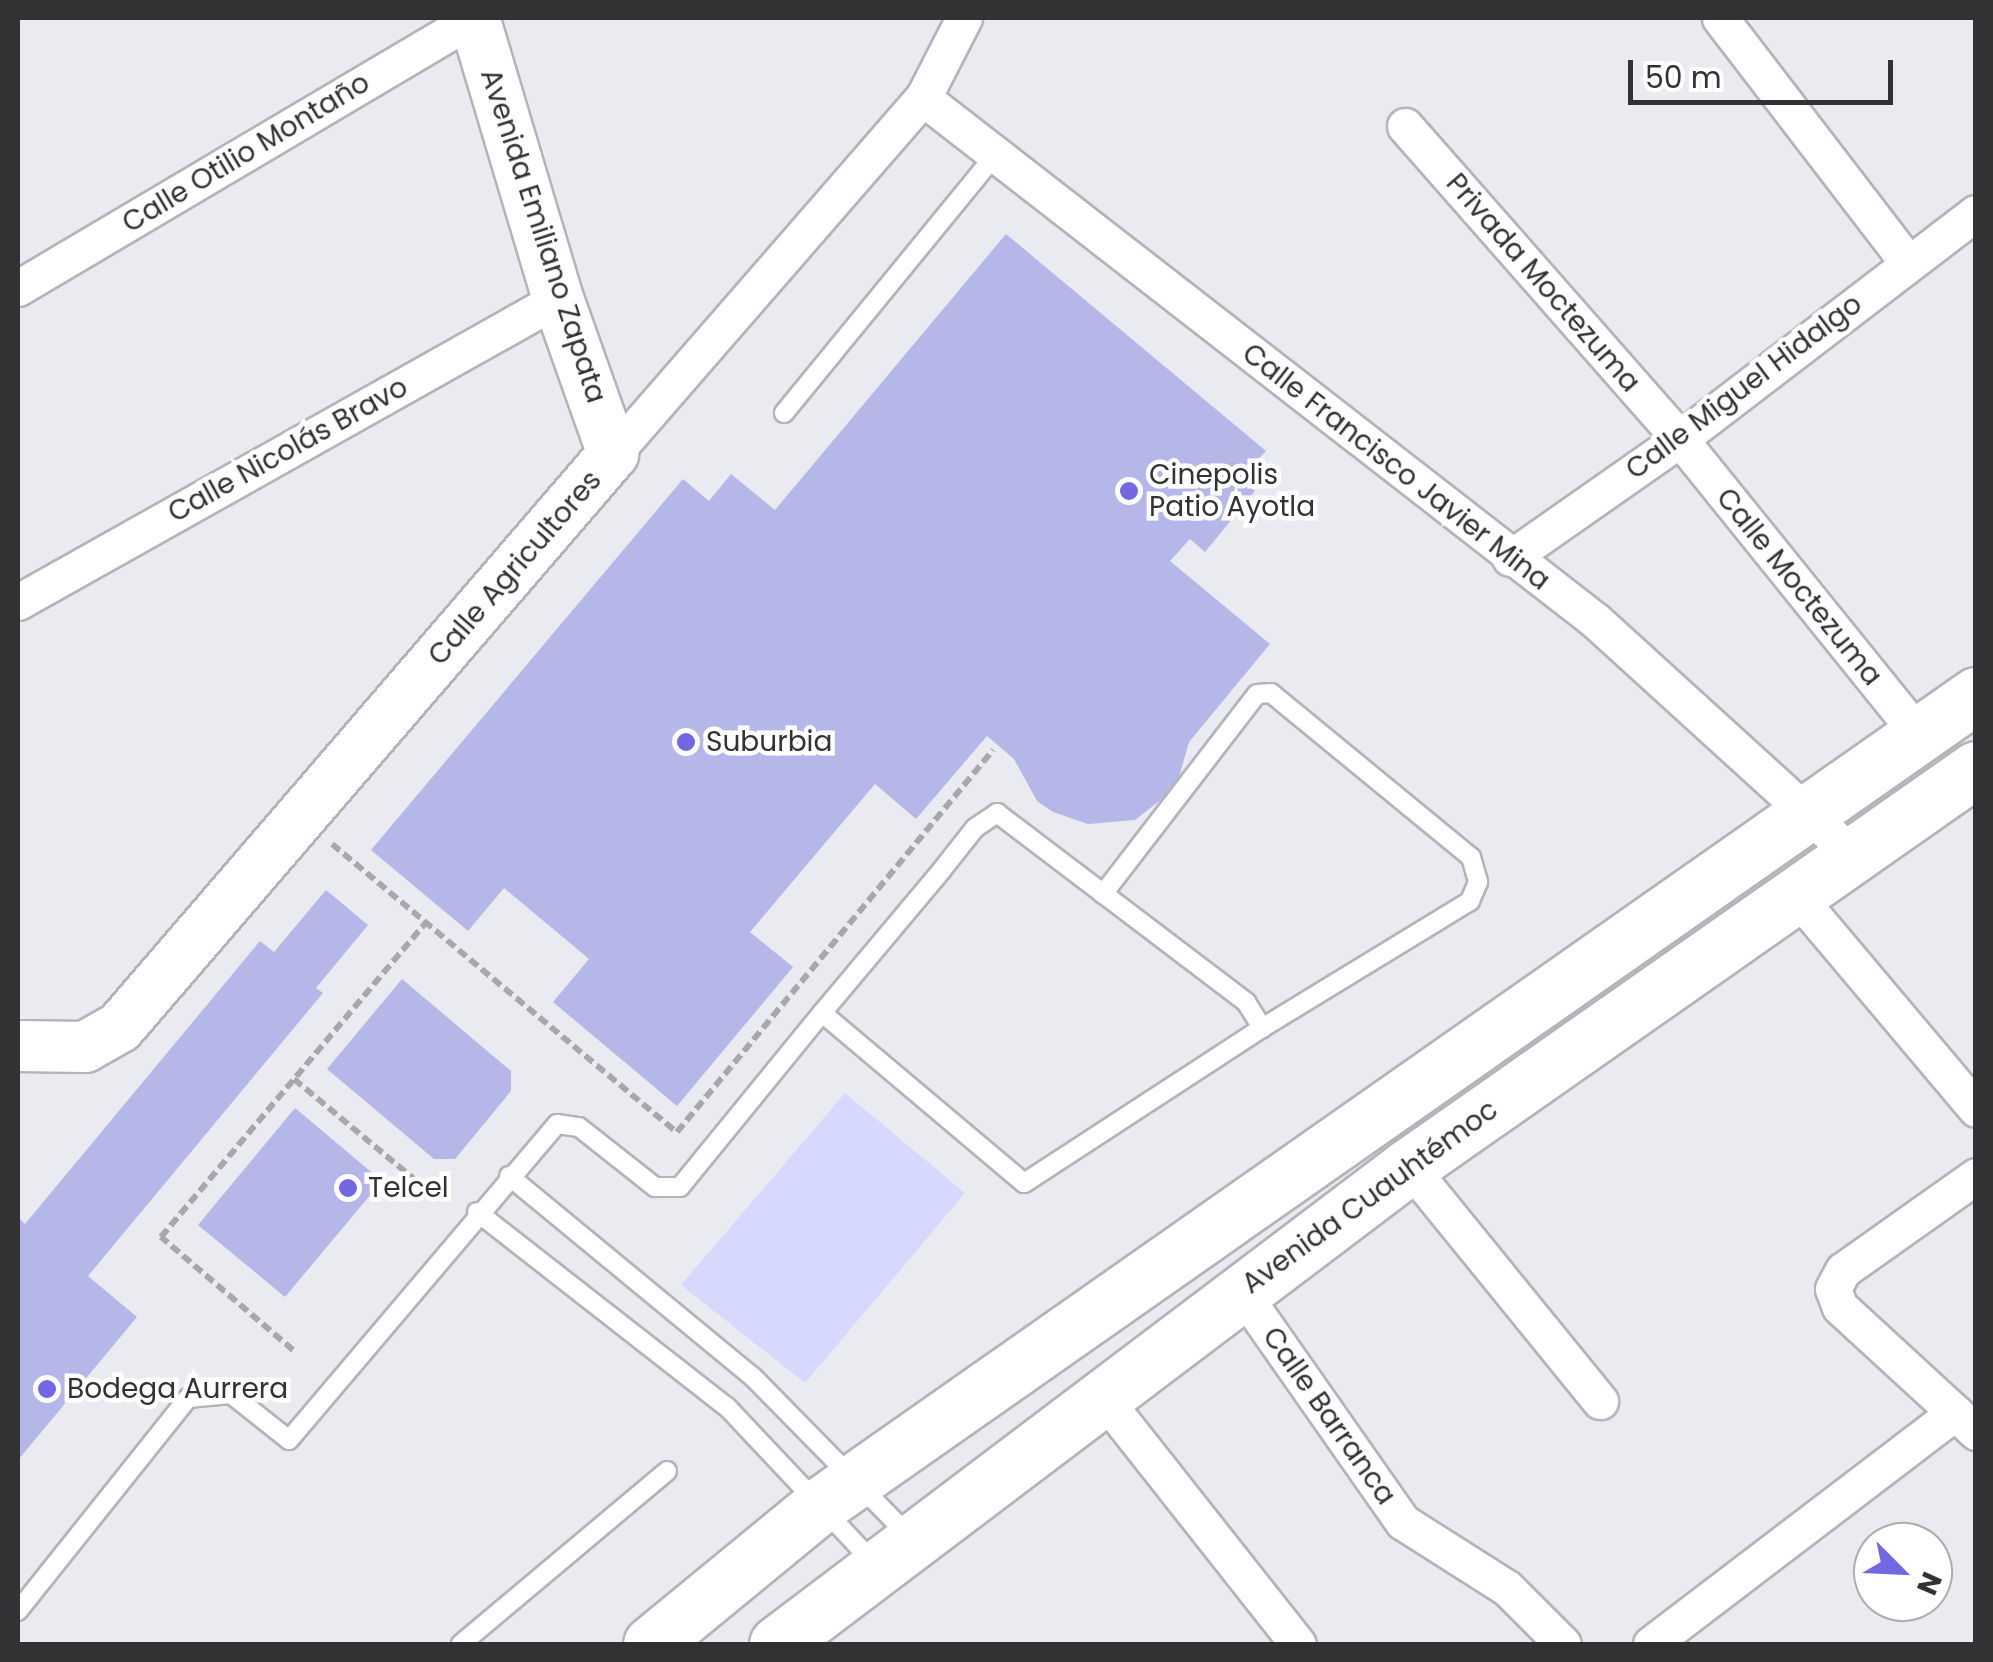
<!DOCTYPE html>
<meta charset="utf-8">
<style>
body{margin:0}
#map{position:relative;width:1993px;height:1662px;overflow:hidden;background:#eaeaf1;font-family:Poppins,sans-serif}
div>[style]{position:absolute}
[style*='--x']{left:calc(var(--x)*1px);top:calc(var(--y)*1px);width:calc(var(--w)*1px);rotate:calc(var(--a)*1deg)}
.green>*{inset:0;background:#d6d8fd}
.building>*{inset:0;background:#b5b7e9}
.path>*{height:6px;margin-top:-3px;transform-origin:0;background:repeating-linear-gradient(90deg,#a7a7ac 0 10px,transparent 0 15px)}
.roads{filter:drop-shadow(2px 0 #b3b3b9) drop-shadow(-2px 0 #b3b3b9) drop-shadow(0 2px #b3b3b9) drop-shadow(0 -2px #b3b3b9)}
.lane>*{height:18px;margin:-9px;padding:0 9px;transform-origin:9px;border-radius:9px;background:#fff}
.street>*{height:35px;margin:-17.5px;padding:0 17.5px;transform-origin:17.5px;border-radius:17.5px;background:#fff}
.secondary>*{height:50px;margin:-25px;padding:0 25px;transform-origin:25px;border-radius:25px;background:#fff}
.primary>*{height:55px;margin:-27.5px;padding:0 27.5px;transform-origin:27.5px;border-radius:27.5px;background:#fff}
.dots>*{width:28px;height:28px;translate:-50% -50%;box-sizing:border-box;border:5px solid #fff;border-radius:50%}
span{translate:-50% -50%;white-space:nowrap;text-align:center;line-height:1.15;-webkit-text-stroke:9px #fff;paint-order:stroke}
.street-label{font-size:28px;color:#323234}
.poi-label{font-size:28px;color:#323234}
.left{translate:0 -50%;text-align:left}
.frame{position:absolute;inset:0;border:20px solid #323234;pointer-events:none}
.north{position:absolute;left:1853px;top:1522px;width:100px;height:100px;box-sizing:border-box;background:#fff;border:2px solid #adadae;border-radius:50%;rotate:114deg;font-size:28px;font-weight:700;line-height:40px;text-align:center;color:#323234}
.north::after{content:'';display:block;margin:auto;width:35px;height:45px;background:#7368e3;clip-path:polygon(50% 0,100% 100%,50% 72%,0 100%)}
.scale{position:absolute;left:1628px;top:60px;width:265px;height:45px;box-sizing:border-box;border:5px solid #323234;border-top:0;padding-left:12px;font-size:30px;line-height:35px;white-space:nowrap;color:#323234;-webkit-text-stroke:8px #fff;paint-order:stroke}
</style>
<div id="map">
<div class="green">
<div style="clip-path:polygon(845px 1093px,965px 1193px,805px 1383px,681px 1285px)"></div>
</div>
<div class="building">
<div style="clip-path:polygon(1006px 234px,1266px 451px,1240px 479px,1255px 491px,1205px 552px,1190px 539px,1170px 561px,1270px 644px,1189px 742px,1176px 788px,1135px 820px,1088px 824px,1053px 812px,1037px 801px,1014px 759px,987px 736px,916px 819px,875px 784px,750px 932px,793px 967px,677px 1106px,553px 1002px,589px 959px,504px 888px,468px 931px,371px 850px,683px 479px,709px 501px,731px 474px,775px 510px)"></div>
<div style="clip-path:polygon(326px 890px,368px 925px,316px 988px,323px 993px,88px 1276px,137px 1317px,18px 1460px,18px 1217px,25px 1224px,260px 941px,274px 952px)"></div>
<div style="clip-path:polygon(402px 979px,511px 1071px,511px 1091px,455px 1159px,434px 1159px,327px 1069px)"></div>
<div style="clip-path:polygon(295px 1108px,382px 1181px,285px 1297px,198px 1225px)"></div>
</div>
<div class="path">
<div style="--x:332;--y:844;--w:449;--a:39.9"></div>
<div style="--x:677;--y:1132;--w:496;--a:-50.4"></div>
<div style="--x:294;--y:1079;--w:164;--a:39.8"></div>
<div style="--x:293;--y:1350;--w:174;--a:-139.4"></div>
<div style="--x:161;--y:1237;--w:412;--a:-49.9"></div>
</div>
<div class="roads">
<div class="lane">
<div style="--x:784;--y:413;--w:333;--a:-50.7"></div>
<div style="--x:1103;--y:894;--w:252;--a:-52.4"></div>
<div style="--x:1257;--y:694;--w:14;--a:-4"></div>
<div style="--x:1271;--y:693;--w:259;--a:39.4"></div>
<div style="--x:1471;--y:857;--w:26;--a:74"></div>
<div style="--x:1478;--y:882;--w:21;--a:113"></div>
<div style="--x:1470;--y:901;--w:244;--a:148.6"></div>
<div style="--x:509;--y:1176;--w:315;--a:39.5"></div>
<div style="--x:752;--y:1376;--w:224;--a:45.5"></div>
<div style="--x:477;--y:1212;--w:317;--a:38"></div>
<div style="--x:727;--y:1407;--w:213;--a:46.7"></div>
<div style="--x:18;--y:1611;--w:273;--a:-51.4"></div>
<div style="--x:188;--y:1398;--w:43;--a:-5.3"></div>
<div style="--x:231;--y:1394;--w:74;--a:38.4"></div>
<div style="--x:289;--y:1440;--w:414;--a:-49.7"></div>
<div style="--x:557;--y:1124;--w:22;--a:8"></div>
<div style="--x:579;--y:1127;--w:97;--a:38.3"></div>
<div style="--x:655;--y:1187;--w:25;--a:0"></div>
<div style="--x:680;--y:1187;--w:225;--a:-50.8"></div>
<div style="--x:822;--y:1013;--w:185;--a:-50"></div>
<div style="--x:941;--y:871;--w:55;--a:-51.7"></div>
<div style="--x:975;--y:828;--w:27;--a:-34"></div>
<div style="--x:997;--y:813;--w:313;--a:37.2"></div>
<div style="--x:1246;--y:1002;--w:31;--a:58"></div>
<div style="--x:1262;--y:1028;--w:284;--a:146.9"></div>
<div style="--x:1024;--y:1183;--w:264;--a:-139.9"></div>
<div style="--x:461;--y:1644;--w:269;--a:-40"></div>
</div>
<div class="street">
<div style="--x:1720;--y:18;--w:307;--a:52.5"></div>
<div style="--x:923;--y:98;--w:852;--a:37.85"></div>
<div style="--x:1596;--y:621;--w:348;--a:42.3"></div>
<div style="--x:1405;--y:126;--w:417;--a:48.7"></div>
<div style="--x:1680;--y:439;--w:379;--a:51.1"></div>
<div style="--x:18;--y:288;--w:530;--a:-30.63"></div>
<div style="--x:613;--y:454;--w:472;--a:-49"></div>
<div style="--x:923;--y:98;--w:90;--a:-62.9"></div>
<div style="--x:1510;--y:558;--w:208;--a:-35"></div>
<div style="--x:1680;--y:439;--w:372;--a:-37.4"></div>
<div style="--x:18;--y:602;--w:619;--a:-29.3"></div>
<div style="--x:1795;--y:894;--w:281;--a:49.9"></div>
<div style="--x:1409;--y:1166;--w:303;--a:50.9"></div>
<div style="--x:1976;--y:1176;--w:163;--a:144.7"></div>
<div style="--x:1843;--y:1270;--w:21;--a:118"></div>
<div style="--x:1833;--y:1289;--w:19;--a:69"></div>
<div style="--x:1840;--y:1307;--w:185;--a:42.6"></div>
<div style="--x:1241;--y:1291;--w:282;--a:55"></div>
<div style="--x:1403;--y:1522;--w:123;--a:32.4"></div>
<div style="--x:1507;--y:1588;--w:79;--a:45"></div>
<div style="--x:1102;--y:1396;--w:316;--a:51.7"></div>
<div style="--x:1651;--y:1644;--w:382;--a:-37.3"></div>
</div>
<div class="secondary">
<div style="--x:18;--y:1046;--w:67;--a:0.9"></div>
<div style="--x:85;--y:1047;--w:40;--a:-29.7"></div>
<div style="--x:120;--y:1027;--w:756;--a:-49.29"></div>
<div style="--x:613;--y:454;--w:164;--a:-109.5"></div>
<div style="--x:558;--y:299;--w:293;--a:-106.6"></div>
</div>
<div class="primary">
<div style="--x:651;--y:1644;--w:217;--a:-39.4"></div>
<div style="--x:819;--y:1506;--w:1413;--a:-35.03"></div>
<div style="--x:777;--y:1644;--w:792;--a:-37.1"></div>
<div style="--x:1409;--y:1166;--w:692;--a:-35"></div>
</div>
</div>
<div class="dots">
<div style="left:1129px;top:491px;background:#7368e3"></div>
<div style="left:686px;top:742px;background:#7368e3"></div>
<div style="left:348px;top:1188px;background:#7368e3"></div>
<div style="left:47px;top:1389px;background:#7368e3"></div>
</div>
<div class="street-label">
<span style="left:246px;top:153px;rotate:-31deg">Calle Otilio Montaño</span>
<span style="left:543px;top:236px;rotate:72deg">Avenida Emiliano Zapata</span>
<span style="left:1543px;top:283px;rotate:49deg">Privada Moctezuma</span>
<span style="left:1744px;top:387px;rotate:-37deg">Calle Miguel Hidalgo</span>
<span style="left:288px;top:450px;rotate:-29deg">Calle Nicolás Bravo</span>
<span style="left:1396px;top:467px;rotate:38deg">Calle Francisco Javier Mina</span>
<span style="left:515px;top:568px;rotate:-49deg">Calle Agricultores</span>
<span style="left:1799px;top:587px;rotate:51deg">Calle Moctezuma</span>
<span style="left:1370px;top:1197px;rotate:-36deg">Avenida Cuauhtémoc</span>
<span style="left:1329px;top:1416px;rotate:55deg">Calle Barranca</span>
</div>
<div class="poi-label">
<span class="left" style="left:1149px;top:491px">Cinepolis<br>Patio Ayotla</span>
<span class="left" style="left:706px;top:742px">Suburbia</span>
<span class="left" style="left:368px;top:1188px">Telcel</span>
<span class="left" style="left:67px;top:1389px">Bodega Aurrera</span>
</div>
<div class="frame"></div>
<div class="north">N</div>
<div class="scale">50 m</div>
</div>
